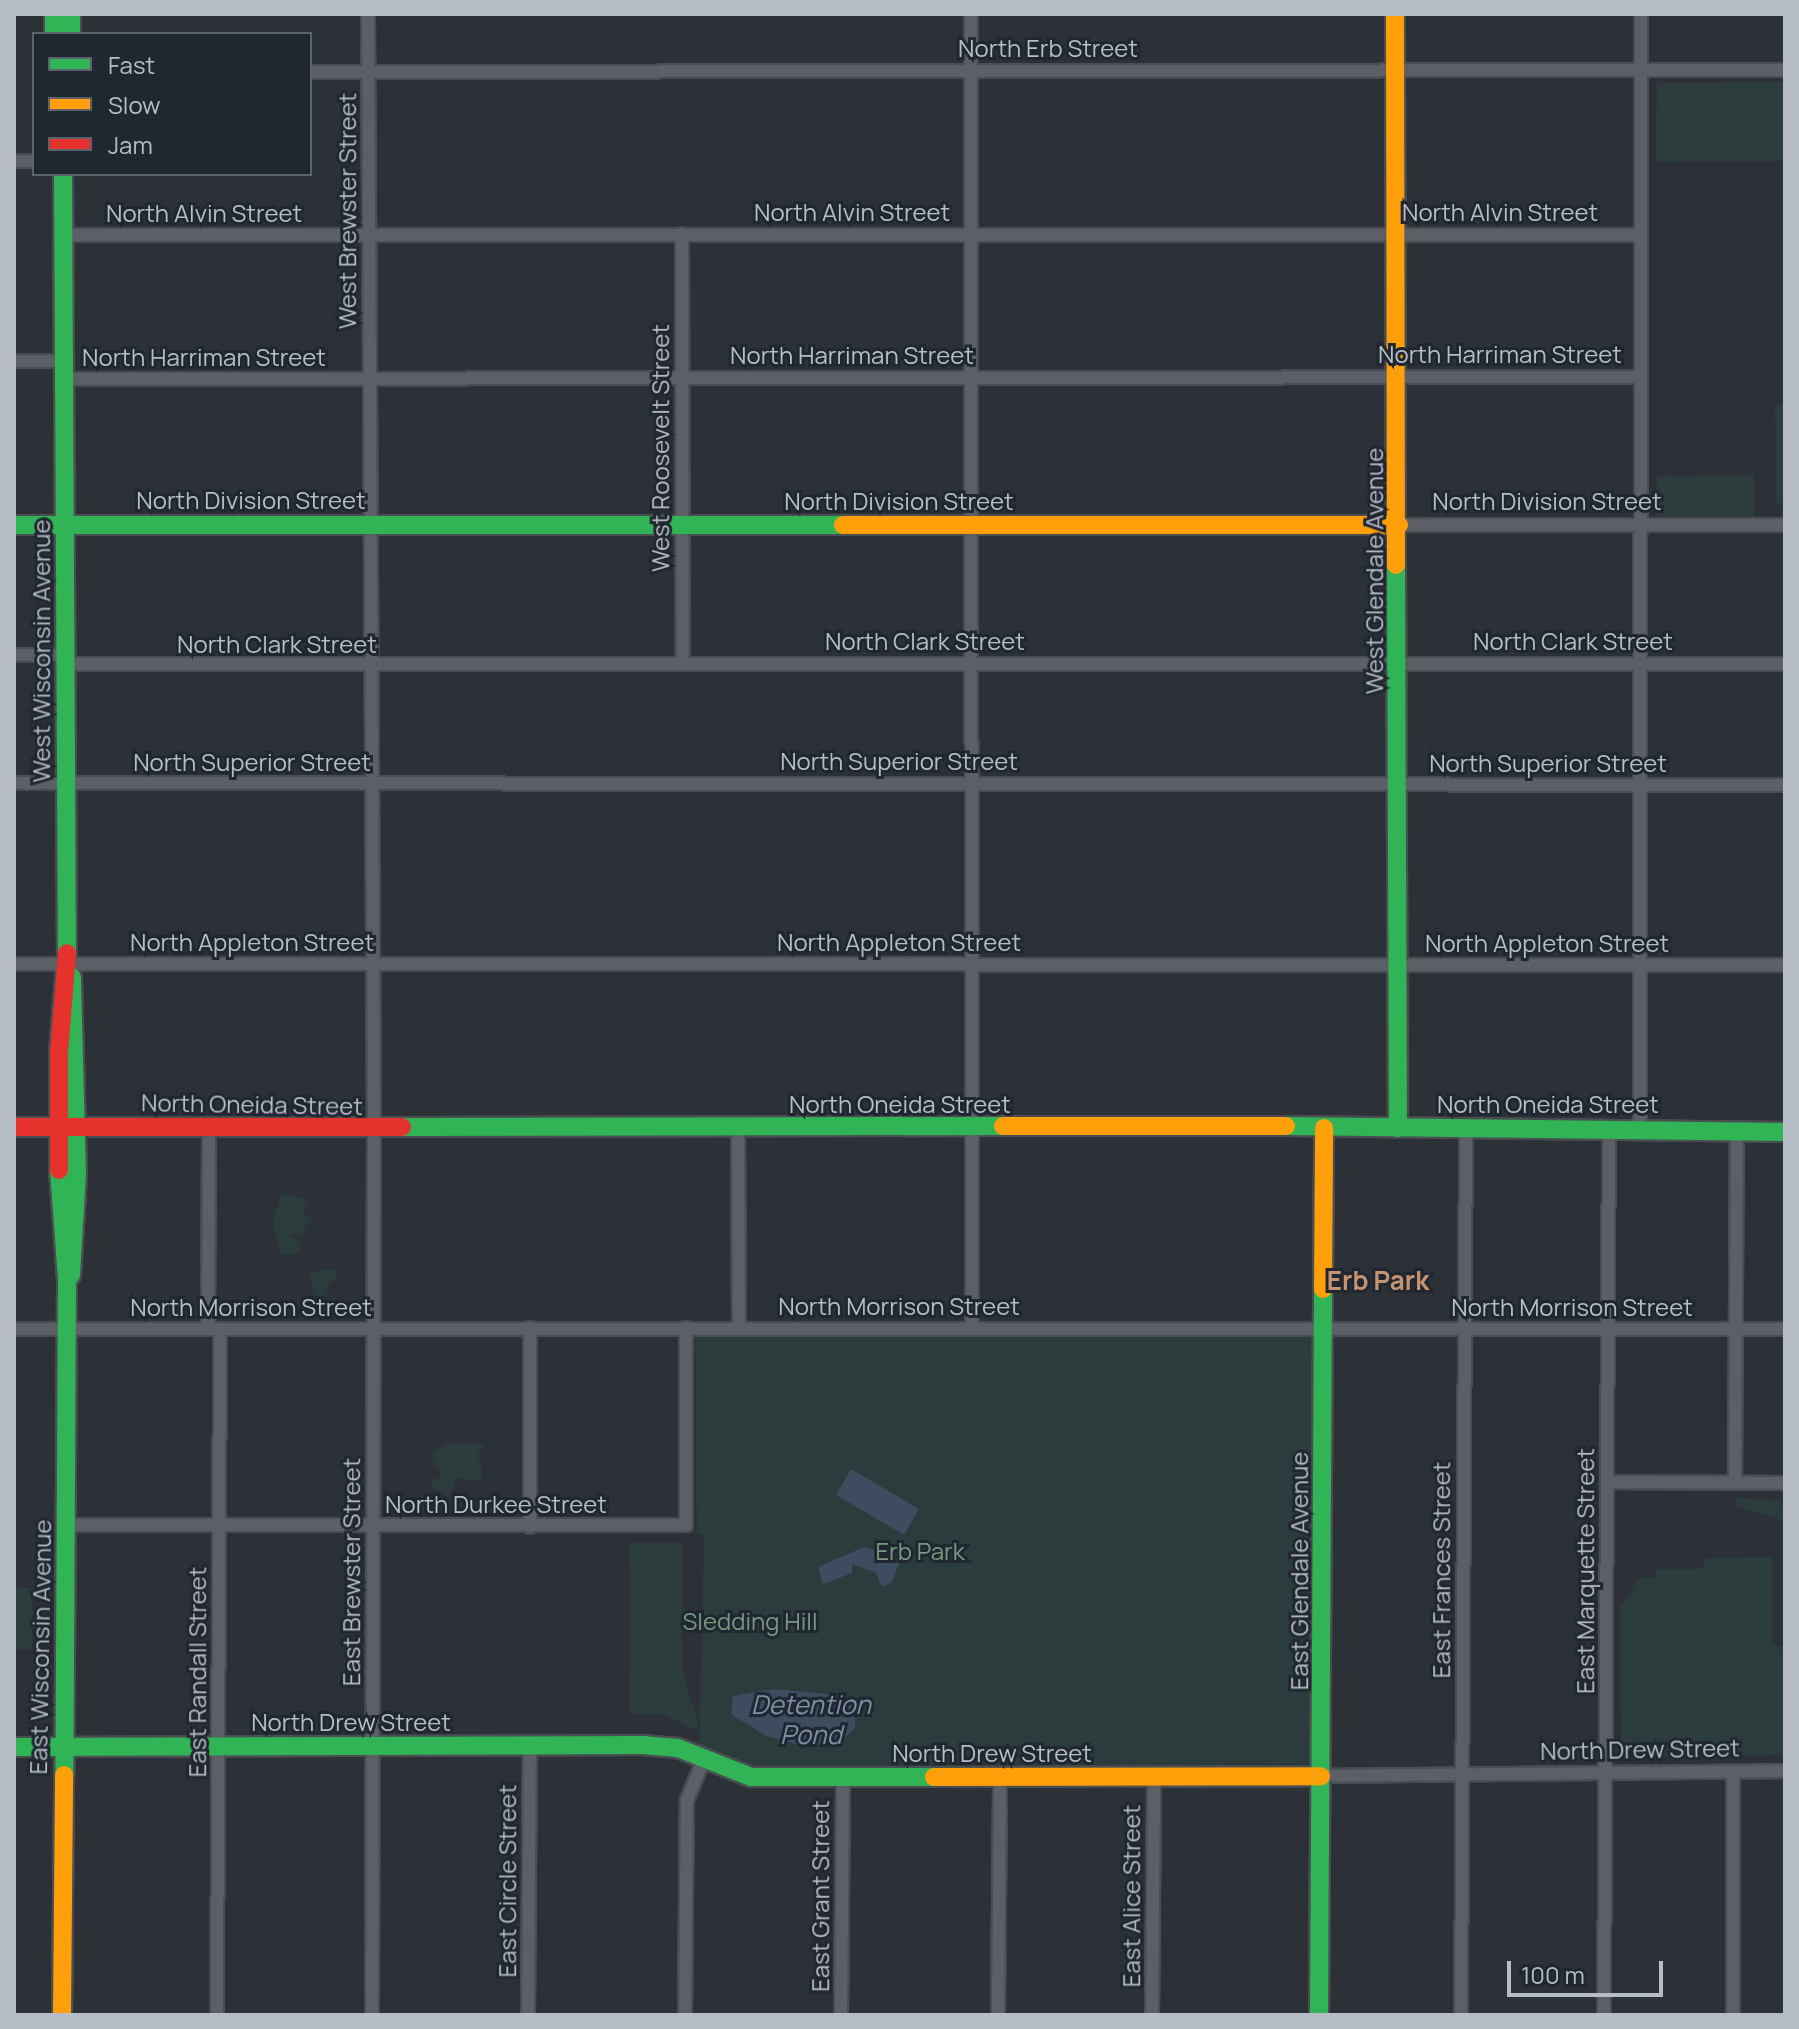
<!DOCTYPE html>
<style>
body{margin:0}
#map{position:relative;width:1799px;height:2029px;overflow:hidden;background:#2c3137;font-family:Manrope,sans-serif}
div>[style]{position:absolute}
[style*='--x']{left:calc(var(--x)*1px);top:calc(var(--y)*1px);width:calc(var(--w)*1px);rotate:calc(var(--a)*1deg)}
.green>*{inset:0;background:#2c3c3d}
.water>*{inset:0;background:#3d4c5e}
.roads{filter:drop-shadow(2px 0 #4a4d52) drop-shadow(-2px 0 #4a4d52) drop-shadow(0 2px #4a4d52) drop-shadow(0 -2px #4a4d52)}
.street>*{height:12px;margin:-6px;padding:0 6px;transform-origin:6px;border-radius:6px;background:#5c5f65}
.fast>*{height:18px;margin:-9px;padding:0 9px;transform-origin:9px;border-radius:9px;background:#30b455}
.slow>*{height:18px;margin:-9px;padding:0 9px;transform-origin:9px;border-radius:9px;background:#ff9f0a}
.jam>*{height:18px;margin:-9px;padding:0 9px;transform-origin:9px;border-radius:9px;background:#e5322d}
span{translate:-50% -50%;white-space:nowrap;text-align:center;line-height:1.15;-webkit-text-stroke:6px #202731;paint-order:stroke}
.street-label{font-size:24px;color:#b7bdc7}
.park-label{font-size:24px;color:#78997f}
.neighbourhood-label{font-size:26px;color:#c79471;font-weight:700}
.water-label{font-size:26px;color:#7b8fa6;font-style:italic}
.frame{position:absolute;inset:0;border:16px solid #b7bdc7;pointer-events:none}
.legend{position:absolute;left:32px;top:32px;width:280px;height:144px;box-sizing:border-box;background:#202731;border:2px solid #5c636d;margin:0;padding:10px 14px;list-style:none;font-size:24px;color:#b7bdc7}
.legend li{display:flex;align-items:center;gap:16px;height:40px}
.legend b{width:40px;border:2px solid #5c636d}
.scale{position:absolute;left:1507px;top:1961px;width:156px;height:36px;box-sizing:border-box;border:4px solid #b7bdc7;border-top:0;padding-left:10px;font-size:24px;line-height:28px;white-space:nowrap;color:#b7bdc7;-webkit-text-stroke:6px #202731;paint-order:stroke}
</style>
<div id="map">
<div class="green">
<div style="clip-path:polygon(1785px 82px,1785px 161px,1656px 162px,1657px 83px)"></div>
<div style="clip-path:polygon(1775px 404px,1785px 404px,1785px 503px,1776px 504px)"></div>
<div style="clip-path:polygon(1754px 475px,1754px 517px,1656px 516px,1657px 476px)"></div>
<div style="clip-path:polygon(289px 1194px,310px 1201px,302px 1213px,310px 1220px,302px 1235px,291px 1235px,300px 1243px,300px 1252px,293px 1255px,280px 1254px,273px 1220px,281px 1195px)"></div>
<div style="clip-path:polygon(329px 1269px,336px 1270px,337px 1280px,330px 1282px,319px 1302px,308px 1274px)"></div>
<div style="clip-path:polygon(695px 1336px,1312px 1336px,1311px 1764px,751px 1769px,699px 1747px,704px 1535px,697px 1534px)"></div>
<div style="clip-path:polygon(446px 1444px,485px 1444px,478px 1454px,483px 1477px,473px 1482px,458px 1477px,449px 1497px,433px 1488px,431px 1481px,442px 1476px,430px 1455px)"></div>
<div style="clip-path:polygon(1737px 1498px,1778px 1500px,1785px 1507px,1785px 1521px,1732px 1505px)"></div>
<div style="clip-path:polygon(629px 1543px,682px 1543px,682px 1669px,699px 1727px,695px 1730px,662px 1714px,630px 1714px)"></div>
<div style="clip-path:polygon(1772px 1557px,1772px 1645px,1782px 1646px,1785px 1666px,1785px 1755px,1621px 1757px,1620px 1607px,1640px 1577px,1656px 1578px,1656px 1569px,1701px 1569px,1707px 1558px)"></div>
<div style="clip-path:polygon(14px 1588px,32px 1588px,32px 1649px,14px 1649px)"></div>
</div>
<div class="water">
<div style="clip-path:polygon(851px 1469px,919px 1509px,904px 1535px,836px 1495px)"></div>
<div style="clip-path:polygon(864px 1547px,880px 1552px,887px 1562px,900px 1561px,892px 1582px,882px 1587px,876px 1573px,852px 1564px,852px 1573px,823px 1584px,818px 1567px)"></div>
<div style="clip-path:polygon(773px 1689px,839px 1695px,855px 1707px,855px 1728px,839px 1743px,803px 1746px,766px 1736px,731px 1714px,733px 1696px)"></div>
</div>
<div class="roads">
<div class="street">
<div style="--x:368;--y:14;--w:1115;--a:89.69"></div>
<div style="--x:374;--y:1129;--w:886;--a:90.13"></div>
<div style="--x:971;--y:14;--w:1313;--a:89.96"></div>
<div style="--x:310;--y:72;--w:1475;--a:-0.08"></div>
<div style="--x:14;--y:161;--w:20;--a:0"></div>
<div style="--x:682;--y:234;--w:428;--a:89.9"></div>
<div style="--x:63;--y:235;--w:1578;--a:0"></div>
<div style="--x:14;--y:361;--w:50;--a:0"></div>
<div style="--x:64;--y:379;--w:1576;--a:-0.07"></div>
<div style="--x:1399;--y:525;--w:386;--a:0"></div>
<div style="--x:14;--y:655;--w:51;--a:0"></div>
<div style="--x:65;--y:664;--w:1720;--a:0"></div>
<div style="--x:14;--y:783;--w:1771;--a:0.06"></div>
<div style="--x:14;--y:964;--w:1771;--a:0.03"></div>
<div style="--x:1640;--y:1127;--w:1113;--a:-89.95"></div>
<div style="--x:738;--y:1128;--w:200;--a:89.7"></div>
<div style="--x:530;--y:1328;--w:199;--a:90"></div>
<div style="--x:14;--y:1329;--w:1771;--a:0"></div>
<div style="--x:208;--y:1329;--w:202;--a:-89.7"></div>
<div style="--x:1608;--y:1482;--w:177;--a:0.3"></div>
<div style="--x:1735;--y:1483;--w:353;--a:-89.7"></div>
<div style="--x:65;--y:1525;--w:621;--a:0"></div>
<div style="--x:686;--y:1525;--w:197;--a:-90"></div>
<div style="--x:1733;--y:1772;--w:243;--a:90"></div>
<div style="--x:1321;--y:1776;--w:464;--a:-0.6"></div>
<div style="--x:217;--y:2015;--w:685;--a:-89.75"></div>
<div style="--x:528;--y:2015;--w:268;--a:-89.6"></div>
<div style="--x:685;--y:2015;--w:215;--a:-89.5"></div>
<div style="--x:687;--y:1800;--w:44;--a:-67.5"></div>
<div style="--x:841;--y:2015;--w:238;--a:-89.5"></div>
<div style="--x:998;--y:2015;--w:237;--a:-89.5"></div>
<div style="--x:1152;--y:2015;--w:237;--a:-89.5"></div>
<div style="--x:1461;--y:2015;--w:889;--a:-89.68"></div>
<div style="--x:1604;--y:2015;--w:888;--a:-89.68"></div>
</div>
<div class="fast">
<div style="--x:54;--y:14;--w:20;--a:90"></div>
<div style="--x:71;--y:14;--w:20;--a:90"></div>
<div style="--x:63;--y:174;--w:779;--a:89.71"></div>
<div style="--x:14;--y:525;--w:829;--a:0"></div>
<div style="--x:1396;--y:565;--w:563;--a:89.8"></div>
<div style="--x:1286;--y:1126;--w:499;--a:0.7"></div>
<div style="--x:402;--y:1127;--w:601;--a:-0.1"></div>
<div style="--x:59;--y:1170;--w:110;--a:85.8"></div>
<div style="--x:67;--y:1280;--w:495;--a:90.3"></div>
<div style="--x:71;--y:1275;--w:101;--a:-86.6"></div>
<div style="--x:77;--y:1174;--w:197;--a:-91.5"></div>
<div style="--x:14;--y:1747;--w:629;--a:-0.18"></div>
<div style="--x:643;--y:1745;--w:35;--a:5"></div>
<div style="--x:678;--y:1748;--w:79;--a:21.7"></div>
<div style="--x:751;--y:1777;--w:183;--a:0"></div>
<div style="--x:1319;--y:2015;--w:726;--a:-89.68"></div>
</div>
<div class="slow">
<div style="--x:1395;--y:14;--w:551;--a:89.9"></div>
<div style="--x:843;--y:525;--w:556;--a:0"></div>
<div style="--x:1003;--y:1126;--w:283;--a:0"></div>
<div style="--x:1323;--y:1289;--w:161;--a:-89.6"></div>
<div style="--x:934;--y:1777;--w:387;--a:-0.1"></div>
<div style="--x:62;--y:2015;--w:240;--a:-89.5"></div>
</div>
<div class="jam">
<div style="--x:14;--y:1127;--w:388;--a:0"></div>
<div style="--x:59;--y:1170;--w:117;--a:-90"></div>
<div style="--x:59;--y:1053;--w:100;--a:-85.4"></div>
</div>
</div>
<div class="street-label">
<span style="left:1048px;top:48px">North Erb Street</span>
<span style="left:347px;top:211px;rotate:-90deg">West Brewster Street</span>
<span style="left:852px;top:212px">North Alvin Street</span>
<span style="left:1500px;top:212px">North Alvin Street</span>
<span style="left:204px;top:213px">North Alvin Street</span>
<span style="left:1500px;top:354px">North Harriman Street</span>
<span style="left:852px;top:355px">North Harriman Street</span>
<span style="left:204px;top:357px">North Harriman Street</span>
<span style="left:660px;top:448px;rotate:-90deg">West Roosevelt Street</span>
<span style="left:251px;top:500px">North Division Street</span>
<span style="left:899px;top:501px">North Division Street</span>
<span style="left:1547px;top:501px">North Division Street</span>
<span style="left:1374px;top:571px;rotate:-90deg">West Glendale Avenue</span>
<span style="left:925px;top:641px">North Clark Street</span>
<span style="left:1573px;top:641px">North Clark Street</span>
<span style="left:277px;top:644px">North Clark Street</span>
<span style="left:41px;top:651px;rotate:-90deg">West Wisconsin Avenue</span>
<span style="left:899px;top:761px">North Superior Street</span>
<span style="left:252px;top:762px">North Superior Street</span>
<span style="left:1548px;top:763px">North Superior Street</span>
<span style="left:252px;top:942px">North Appleton Street</span>
<span style="left:899px;top:942px">North Appleton Street</span>
<span style="left:1547px;top:943px">North Appleton Street</span>
<span style="left:252px;top:1104px;rotate:1deg">North Oneida Street</span>
<span style="left:900px;top:1104px">North Oneida Street</span>
<span style="left:1548px;top:1104px">North Oneida Street</span>
<span style="left:899px;top:1306px">North Morrison Street</span>
<span style="left:251px;top:1307px">North Morrison Street</span>
<span style="left:1572px;top:1307px">North Morrison Street</span>
<span style="left:496px;top:1504px">North Durkee Street</span>
<span style="left:1441px;top:1570px;rotate:-90deg">East Frances Street</span>
<span style="left:1299px;top:1571px;rotate:-90deg">East Glendale Avenue</span>
<span style="left:1585px;top:1571px;rotate:-90deg">East Marquette Street</span>
<span style="left:351px;top:1572px;rotate:-90deg">East Brewster Street</span>
<span style="left:40px;top:1647px;rotate:-89deg">East Wisconsin Avenue</span>
<span style="left:197px;top:1672px;rotate:-90deg">East Randall Street</span>
<span style="left:351px;top:1722px">North Drew Street</span>
<span style="left:1640px;top:1749px;rotate:-1deg">North Drew Street</span>
<span style="left:992px;top:1753px">North Drew Street</span>
<span style="left:507px;top:1881px;rotate:-90deg">East Circle Street</span>
<span style="left:820px;top:1896px;rotate:-90deg">East Grant Street</span>
<span style="left:1131px;top:1896px;rotate:-90deg">East Alice Street</span>
</div>
<div class="park-label">
<span style="left:920px;top:1551px">Erb Park</span>
<span style="left:750px;top:1621px">Sledding Hill</span>
</div>
<div class="neighbourhood-label">
<span style="left:1378px;top:1281px">Erb Park</span>
</div>
<div class="water-label">
<span style="left:811px;top:1720px">Detention<br>Pond</span>
</div>
<div class="frame"></div>
<ul class="legend">
<li><b style="height:10px;background:#30b455"></b>Fast</li>
<li><b style="height:10px;background:#ff9f0a"></b>Slow</li>
<li><b style="height:10px;background:#e5322d"></b>Jam</li>
</ul>
<div class="scale">100 m</div>
</div>
